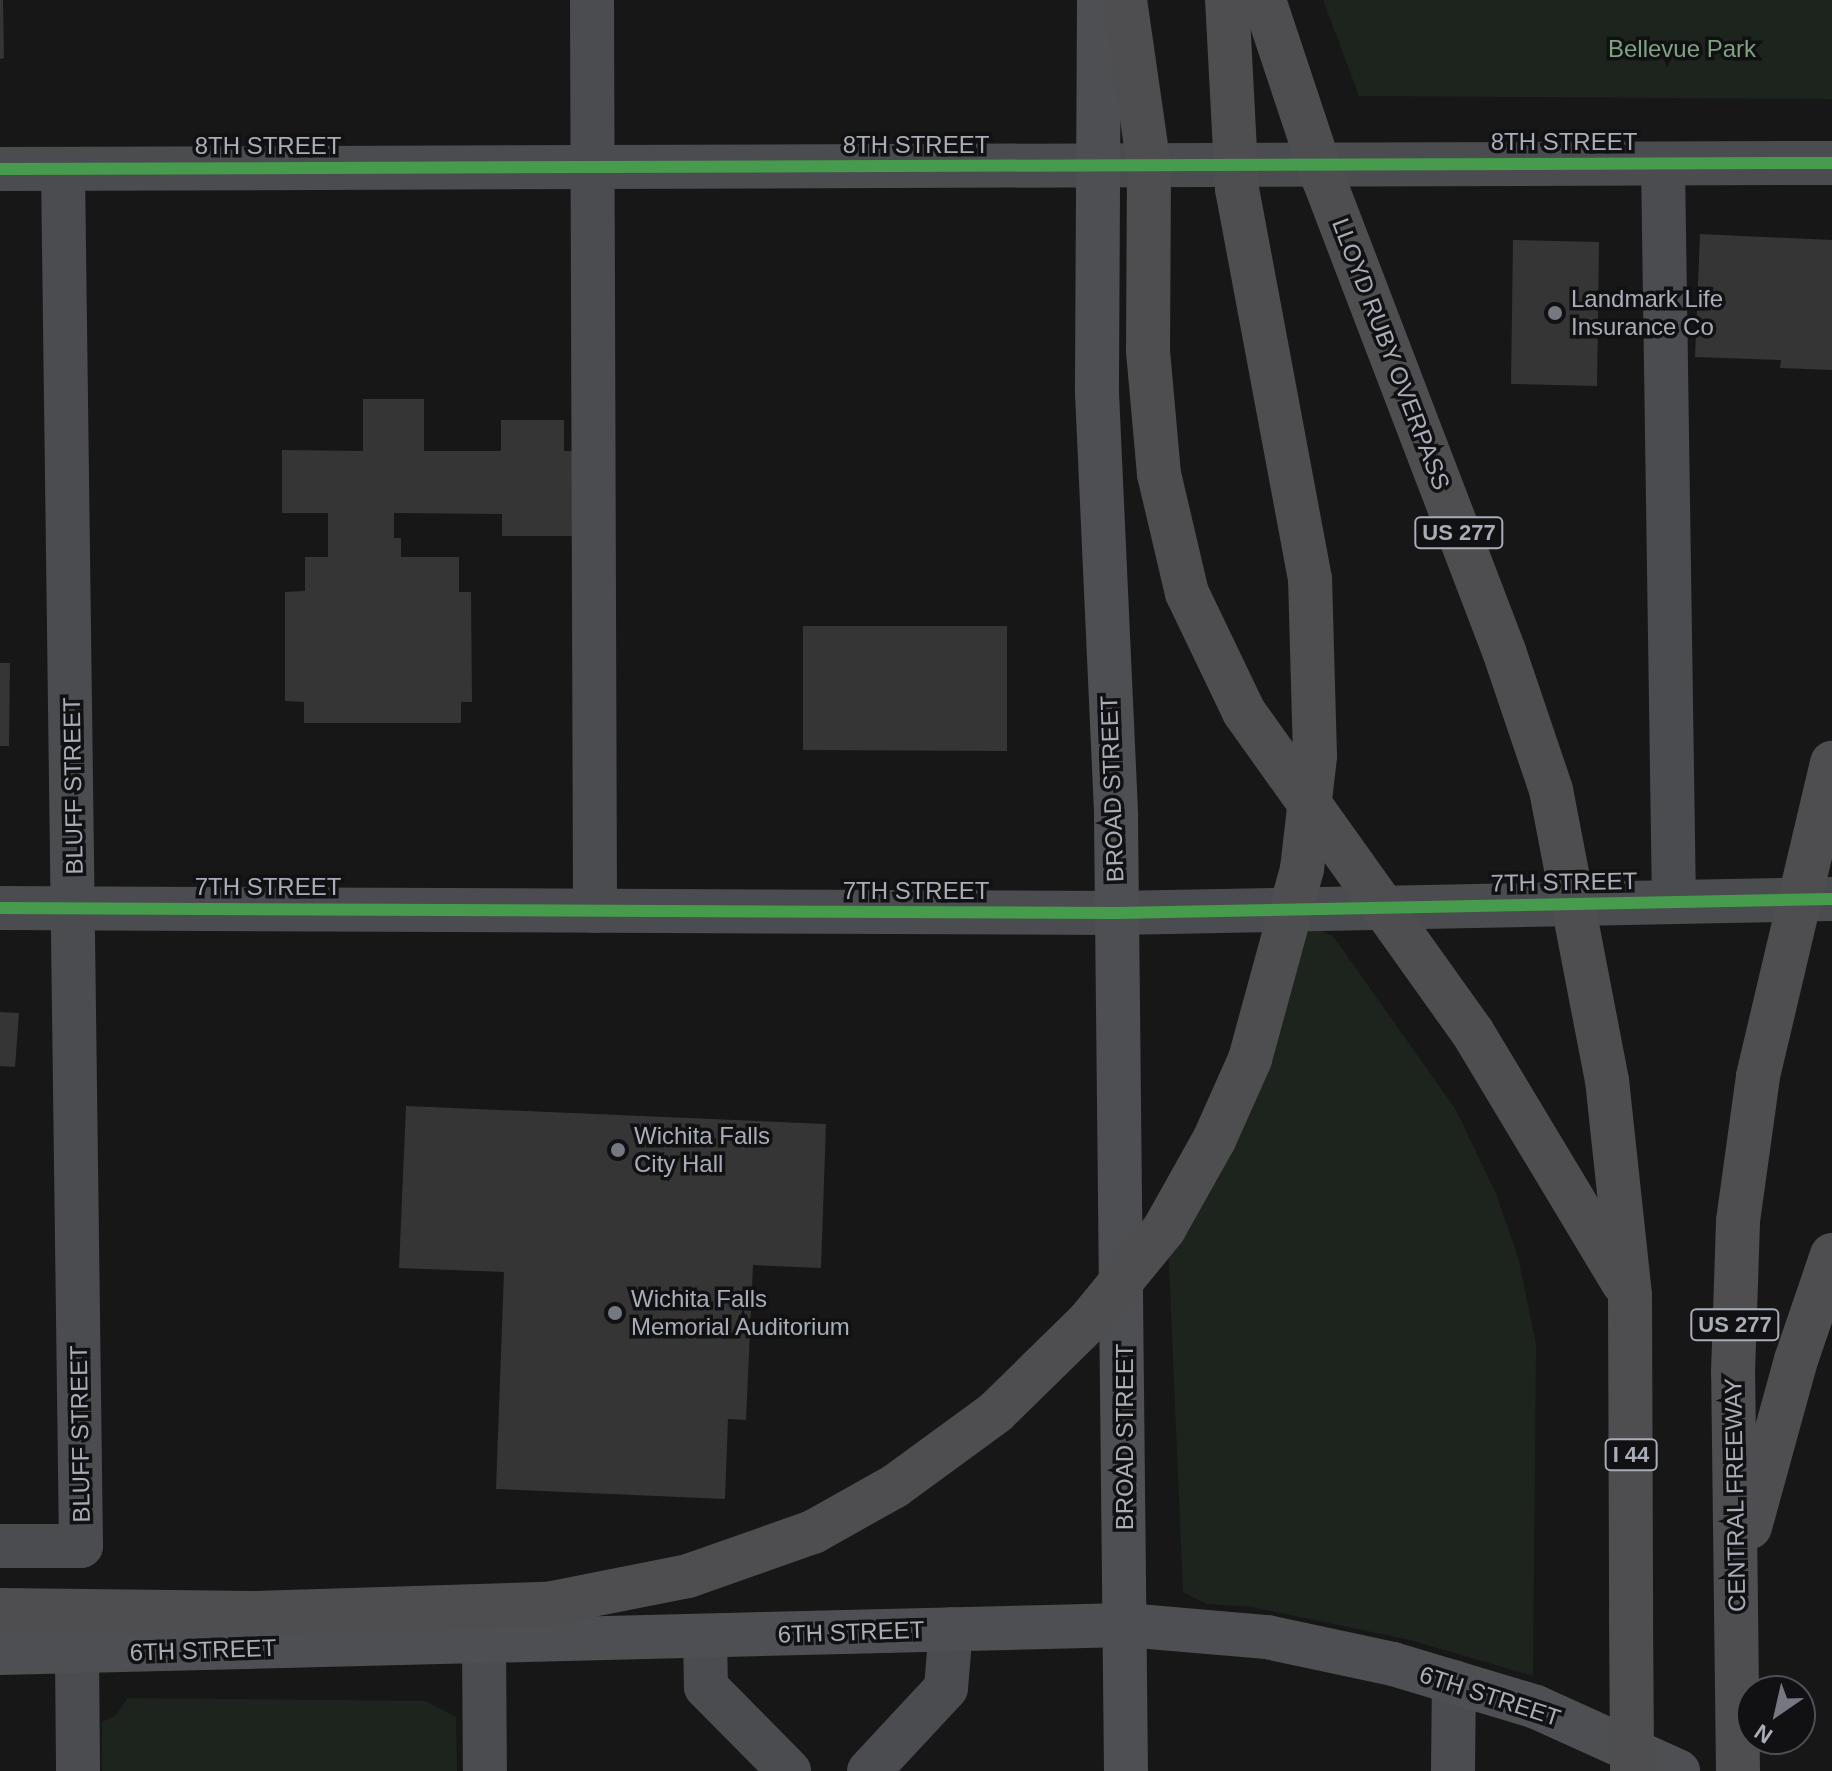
<!DOCTYPE html>
<style>
body{margin:0}
#map{position:relative;width:1832px;height:1771px;overflow:hidden;background:#171717;font-family:Arial,sans-serif}
div>[style]{position:absolute}
[style*='--x']{left:calc(var(--x)*1px);top:calc(var(--y)*1px);width:calc(var(--w)*1px);rotate:calc(var(--a)*1deg)}
.green>*{inset:0;background:#1d241e}
.building>*{inset:0;background:#353536}
.minor>*{height:44px;margin:-22px;padding:0 22px;transform-origin:22px;border-radius:22px;background:#4b4c50}
.major>*{height:44px;margin:-22px;padding:0 22px;transform-origin:22px;border-radius:22px;background:#4d4f52}
.highway>*{height:44px;margin:-22px;padding:0 22px;transform-origin:22px;border-radius:22px;background:#4e4e51}
.highway-bridge>*{height:44px;margin:-22px;padding:0 22px;transform-origin:22px;border-radius:22px;background:#4e4e51}
.cycleway>*{height:12px;margin:-6px;padding:0 6px;transform-origin:6px;border-radius:6px;background:#469c4c}
.dots>*{width:22px;height:22px;translate:-50% -50%;box-sizing:border-box;border:4px solid #111113;border-radius:50%}
span{translate:-50% -50%;white-space:nowrap;text-align:center;line-height:1.15;-webkit-text-stroke:7px #111113;paint-order:stroke}
.shield-label span{padding:2px 6px;background:#111113;border:2px solid;border-radius:6px;-webkit-text-stroke-width:0}
.shield-label{font-size:22px;color:#a8adb8;font-weight:700}
.park-label{font-size:24px;color:#7fa381}
.street-label{font-size:24px;color:#a8adb8}
.poi-label{font-size:24px;color:#a8adb8}
.left{translate:0 -50%;text-align:left}
.north{position:absolute;left:1736px;top:1675px;width:80px;height:80px;box-sizing:border-box;background:#111113;border:2px solid #4d4f55;border-radius:50%;rotate:214deg;font-size:22px;font-weight:700;line-height:32px;text-align:center;color:#a8adb8}
.north::after{content:'';display:block;margin:auto;width:28px;height:36px;background:#757880;clip-path:polygon(50% 0,100% 100%,50% 72%,0 100%)}
</style>
<div id="map">
<div class="green">
<div style="clip-path:polygon(1323px 0,1832px 0,1832px 99px,1359px 96px)"></div>
<div style="clip-path:polygon(1300px 921px,1333px 936px,1456px 1110px,1496px 1194px,1518px 1257px,1536px 1344px,1533px 1676px,1410px 1640px,1252px 1607px,1207px 1604px,1183px 1592px,1168px 1242px)"></div>
<div style="clip-path:polygon(128px 1698px,425px 1701px,456px 1717px,457px 1771px,102px 1771px,102px 1722px,115px 1716px)"></div>
</div>
<div class="building">
<div style="clip-path:polygon(0 0,3px 0,4px 58px,0 59px)"></div>
<div style="clip-path:polygon(1700px 234px,1832px 240px,1832px 370px,1780px 368px,1781px 360px,1695px 357px)"></div>
<div style="clip-path:polygon(1513px 240px,1599px 242px,1597px 386px,1511px 384px)"></div>
<div style="clip-path:polygon(363px 399px,424px 399px,424px 451px,501px 451px,501px 420px,564px 420px,564px 451px,576px 451px,577px 536px,502px 536px,502px 514px,394px 513px,394px 538px,401px 538px,401px 557px,459px 557px,459px 592px,471px 592px,472px 702px,461px 702px,461px 723px,304px 723px,304px 702px,285px 701px,285px 592px,305px 591px,305px 557px,328px 557px,328px 513px,282px 513px,282px 450px,363px 451px)"></div>
<div style="clip-path:polygon(803px 626px,1007px 626px,1007px 751px,803px 750px)"></div>
<div style="clip-path:polygon(0 663px,10px 663px,9px 746px,0 746px)"></div>
<div style="clip-path:polygon(0 1012px,19px 1013px,15px 1067px,0 1066px)"></div>
<div style="clip-path:polygon(406px 1106px,826px 1124px,821px 1268px,753px 1265px,746px 1420px,728px 1419px,725px 1499px,496px 1489px,504px 1272px,399px 1268px)"></div>
</div>
<div class="minor">
<div style="--x:592;--y:0;--w:911;--a:89.81"></div>
<div style="--x:1663;--y:164;--w:738;--a:89.15"></div>
<div style="--x:0;--y:169;--w:1832;--a:-0.19"></div>
<div style="--x:0;--y:908;--w:1116;--a:0.26"></div>
<div style="--x:1116;--y:913;--w:716;--a:-1.12"></div>
<div style="--x:0;--y:1546;--w:81;--a:0"></div>
<div style="--x:81;--y:1546;--w:1377;--a:-90.75"></div>
<div style="--x:705;--y:1636;--w:51;--a:88.9"></div>
<div style="--x:706;--y:1687;--w:118;--a:45.3"></div>
<div style="--x:484;--y:1642;--w:129;--a:89.6"></div>
<div style="--x:77;--y:1653;--w:118;--a:89.5"></div>
<div style="--x:869;--y:1771;--w:113;--a:-47.1"></div>
<div style="--x:946;--y:1688;--w:59;--a:-85.2"></div>
<div style="--x:1453;--y:1771;--w:89;--a:-89.4"></div>
</div>
<div class="major">
<div style="--x:1099;--y:0;--w:393;--a:90.3"></div>
<div style="--x:1097;--y:393;--w:424;--a:87.4"></div>
<div style="--x:1116;--y:817;--w:954;--a:89.4"></div>
<div style="--x:0;--y:1653;--w:1126;--a:-1.42"></div>
<div style="--x:1126;--y:1625;--w:142;--a:4.9"></div>
<div style="--x:1267;--y:1637;--w:129;--a:12.1"></div>
<div style="--x:1393;--y:1664;--w:149;--a:16.7"></div>
<div style="--x:1536;--y:1707;--w:156;--a:24.3"></div>
</div>
<div class="highway">
<div style="--x:1125;--y:0;--w:168;--a:81.8"></div>
<div style="--x:1149;--y:166;--w:185;--a:90.3"></div>
<div style="--x:1148;--y:351;--w:123;--a:84.9"></div>
<div style="--x:1159;--y:474;--w:122;--a:76.8"></div>
<div style="--x:1187;--y:593;--w:132;--a:64.4"></div>
<div style="--x:1473;--y:1033;--w:292;--a:59"></div>
<div style="--x:1607;--y:1080;--w:216;--a:83.9"></div>
<div style="--x:1630;--y:1295;--w:319;--a:89.8"></div>
<div style="--x:1750;--y:1527;--w:173;--a:-74.6"></div>
<div style="--x:1796;--y:1360;--w:111;--a:-71.1"></div>
<div style="--x:1738;--y:1771;--w:398;--a:-90.7"></div>
<div style="--x:1733;--y:1373;--w:152;--a:-88.1"></div>
<div style="--x:1738;--y:1221;--w:146;--a:-82.1"></div>
</div>
<div class="highway-bridge">
<div style="--x:1264;--y:0;--w:190;--a:71.6"></div>
<div style="--x:1324;--y:180;--w:504;--a:69.08"></div>
<div style="--x:1504;--y:651;--w:147;--a:71.3"></div>
<div style="--x:1551;--y:790;--w:295;--a:79.1"></div>
<div style="--x:1244;--y:712;--w:394;--a:54.5"></div>
<div style="--x:1758;--y:1076;--w:322;--a:-76.7"></div>
<div style="--x:1;--y:1610;--w:254;--a:0.7"></div>
<div style="--x:255;--y:1613;--w:292;--a:-1.8"></div>
<div style="--x:547;--y:1604;--w:144;--a:-11.2"></div>
<div style="--x:688;--y:1576;--w:133;--a:-19.4"></div>
<div style="--x:813;--y:1532;--w:94;--a:-29.3"></div>
<div style="--x:895;--y:1486;--w:125;--a:-36.2"></div>
<div style="--x:996;--y:1412;--w:129;--a:-44.4"></div>
<div style="--x:1088;--y:1322;--w:120;--a:-50.7"></div>
<div style="--x:1164;--y:1229;--w:102;--a:-60.7"></div>
<div style="--x:1214;--y:1140;--w:89;--a:-66"></div>
<div style="--x:1250;--y:1059;--w:197;--a:-74.7"></div>
<div style="--x:1302;--y:869;--w:114;--a:-83.4"></div>
<div style="--x:1315;--y:756;--w:177;--a:-91.6"></div>
<div style="--x:1310;--y:579;--w:397;--a:-100.6"></div>
<div style="--x:1237;--y:189;--w:189;--a:-93"></div>
<div style="--x:1631;--y:1614;--w:157;--a:89.6"></div>
</div>
<div class="cycleway">
<div style="--x:0;--y:169;--w:1832;--a:-0.19"></div>
<div style="--x:0;--y:908;--w:1116;--a:0.26"></div>
<div style="--x:1116;--y:913;--w:716;--a:-1.12"></div>
</div>
<div class="dots">
<div style="left:1555px;top:313px;background:#757880"></div>
<div style="left:618px;top:1150px;background:#757880"></div>
<div style="left:615px;top:1313px;background:#757880"></div>
</div>
<div class="shield-label">
<span style="left:1459px;top:533px">US 277</span>
<span style="left:1735px;top:1325px">US 277</span>
<span style="left:1631px;top:1455px">I 44</span>
</div>
<div class="park-label">
<span style="left:1682px;top:49px">Bellevue Park</span>
</div>
<div class="street-label">
<span style="left:1564px;top:142px">8TH STREET</span>
<span style="left:916px;top:145px">8TH STREET</span>
<span style="left:268px;top:146px">8TH STREET</span>
<span style="left:1391px;top:354px;rotate:69deg">LLOYD RUBY OVERPASS</span>
<span style="left:73px;top:786px;rotate:-91deg">BLUFF STREET</span>
<span style="left:1112px;top:789px;rotate:-92deg">BROAD STREET</span>
<span style="left:1564px;top:882px;rotate:-1deg">7TH STREET</span>
<span style="left:268px;top:887px">7TH STREET</span>
<span style="left:916px;top:891px">7TH STREET</span>
<span style="left:80px;top:1434px;rotate:-91deg">BLUFF STREET</span>
<span style="left:1125px;top:1437px;rotate:-90deg">BROAD STREET</span>
<span style="left:1735px;top:1495px;rotate:-91deg">CENTRAL FREEWAY</span>
<span style="left:851px;top:1632px;rotate:-2deg">6TH STREET</span>
<span style="left:203px;top:1650px;rotate:-2deg">6TH STREET</span>
<span style="left:1490px;top:1696px;rotate:18deg">6TH STREET</span>
</div>
<div class="poi-label">
<span class="left" style="left:1571px;top:313px">Landmark Life<br>Insurance Co</span>
<span class="left" style="left:634px;top:1150px">Wichita Falls<br>City Hall</span>
<span class="left" style="left:631px;top:1313px">Wichita Falls<br>Memorial Auditorium</span>
</div>
<div class="north">N</div>
</div>
